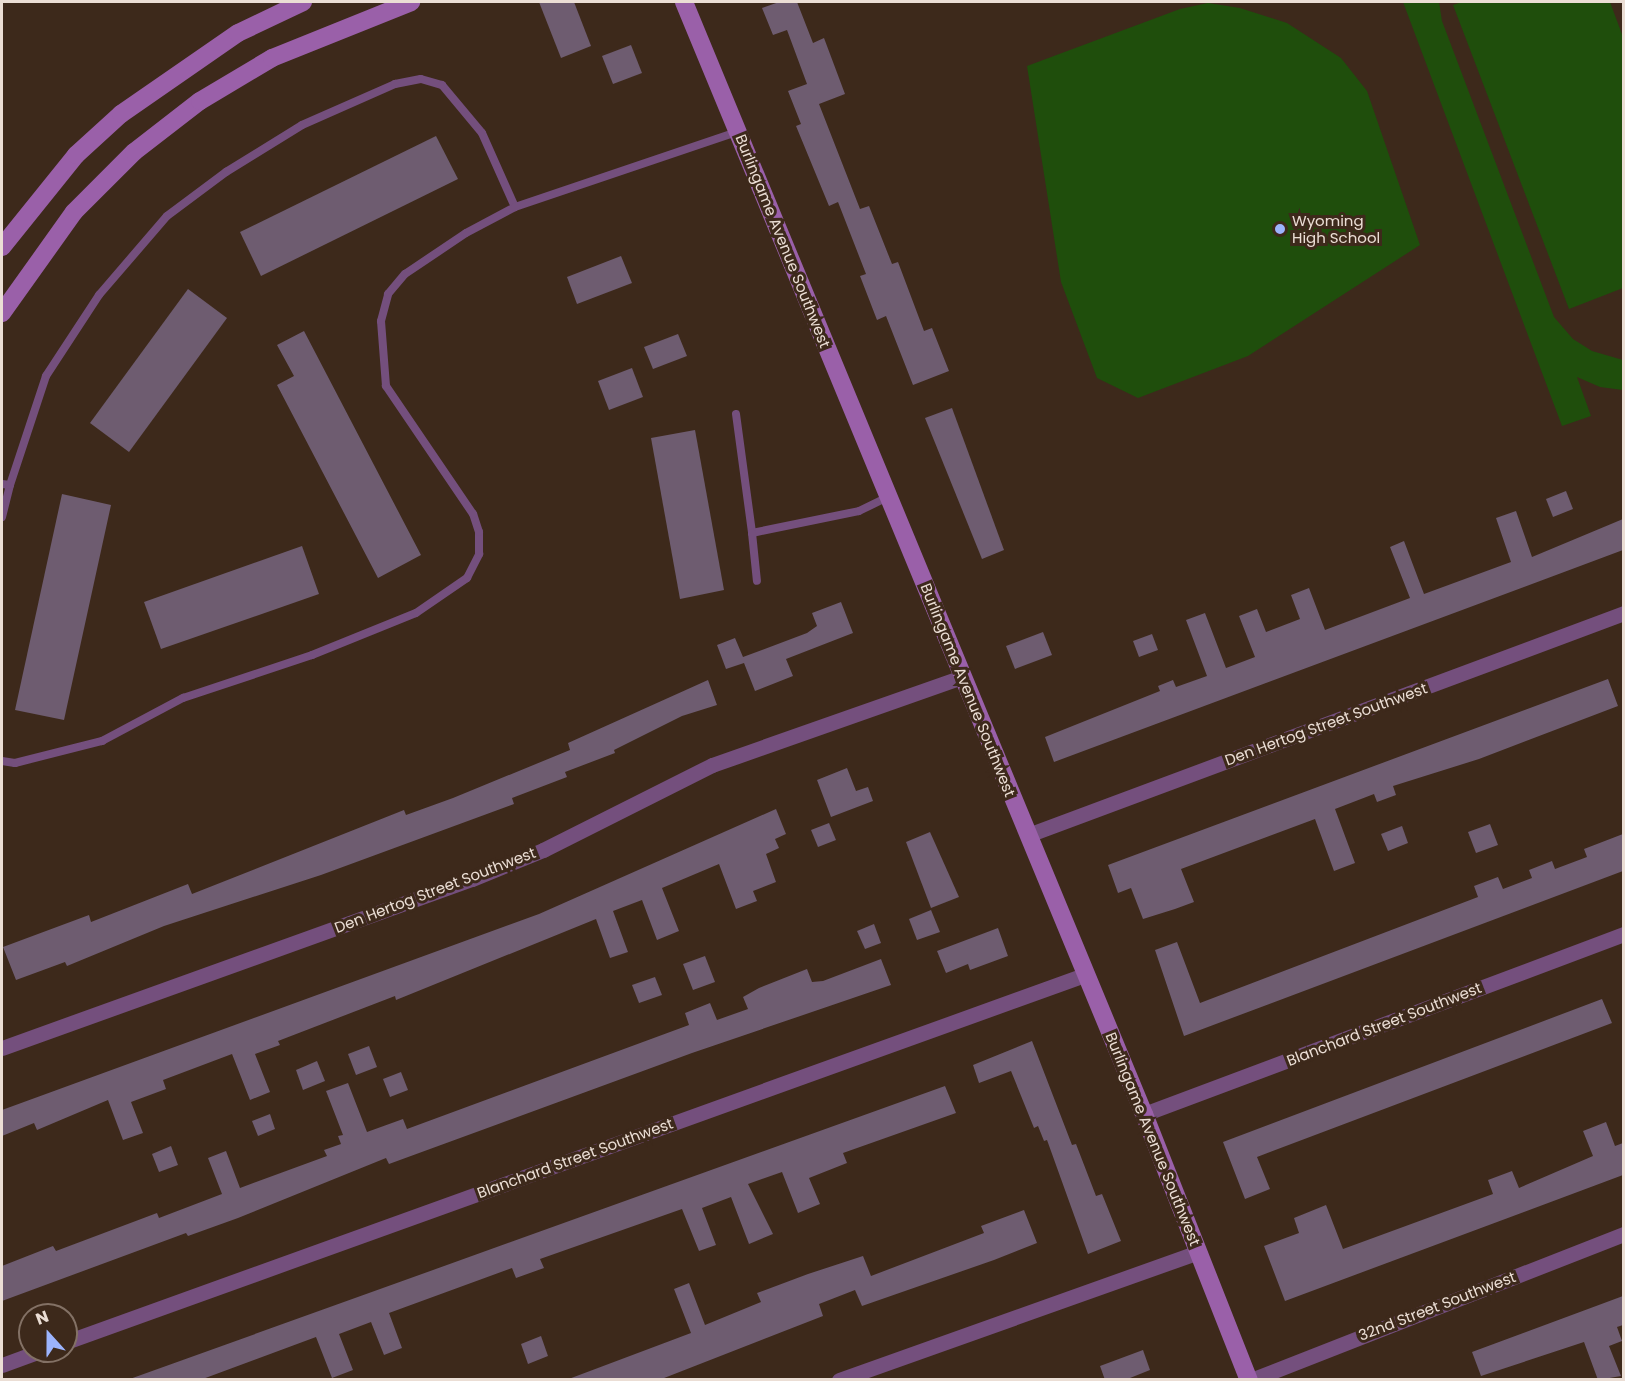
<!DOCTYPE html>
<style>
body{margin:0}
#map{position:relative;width:1625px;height:1381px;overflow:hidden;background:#3d291b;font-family:Poppins,sans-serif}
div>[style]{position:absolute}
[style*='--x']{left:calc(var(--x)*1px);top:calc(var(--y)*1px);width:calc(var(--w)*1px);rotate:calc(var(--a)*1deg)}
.green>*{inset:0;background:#1f4e0c}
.building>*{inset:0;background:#6e5c70}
.lane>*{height:8px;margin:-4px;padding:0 4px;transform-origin:4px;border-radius:4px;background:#744f7d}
.street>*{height:15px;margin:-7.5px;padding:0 7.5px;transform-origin:7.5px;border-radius:7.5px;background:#744f7d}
.secondary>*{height:18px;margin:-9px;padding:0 9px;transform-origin:9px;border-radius:9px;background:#9a60a9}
.dots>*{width:16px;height:16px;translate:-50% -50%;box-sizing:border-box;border:3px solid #3d291b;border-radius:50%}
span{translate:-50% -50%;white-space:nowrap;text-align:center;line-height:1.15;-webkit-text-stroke:6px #3d291b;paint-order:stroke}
.poi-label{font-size:15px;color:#ebded5}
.left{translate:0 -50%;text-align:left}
.street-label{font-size:15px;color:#ebded5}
.frame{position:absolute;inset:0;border:3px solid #ebded5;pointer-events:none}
.north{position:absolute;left:18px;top:1303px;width:60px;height:60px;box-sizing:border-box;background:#3d291b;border:2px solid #837165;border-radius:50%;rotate:339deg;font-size:16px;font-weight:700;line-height:24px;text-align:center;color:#ebded5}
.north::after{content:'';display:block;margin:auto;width:21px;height:27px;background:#9cb4fd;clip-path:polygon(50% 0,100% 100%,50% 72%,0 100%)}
</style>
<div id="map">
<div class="green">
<div style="clip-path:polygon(1403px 2px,1439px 2px,1442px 21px,1554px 317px,1573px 339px,1592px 351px,1623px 360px,1623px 390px,1600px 387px,1577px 377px,1591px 416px,1562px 426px)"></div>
<div style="clip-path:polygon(1462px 2px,1610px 2px,1623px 37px,1623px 288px,1569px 309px,1453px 5px)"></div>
<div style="clip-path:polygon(1208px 3px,1240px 8px,1287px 23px,1341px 58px,1367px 91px,1420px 245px,1248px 356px,1138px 398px,1097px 378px,1061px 282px,1027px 66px,1180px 9px)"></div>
</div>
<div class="building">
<div style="clip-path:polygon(539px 2px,574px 2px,591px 46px,561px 58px)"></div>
<div style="clip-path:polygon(779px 2px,797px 2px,813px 43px,824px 38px,845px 94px,819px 104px,860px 209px,869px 206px,892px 264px,898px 262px,924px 331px,932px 328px,949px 371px,913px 385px,886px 316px,877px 320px,860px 276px,866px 274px,838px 202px,829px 206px,796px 126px,801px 124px,788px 91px,807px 84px,787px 30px,773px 35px,762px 8px)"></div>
<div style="clip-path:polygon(631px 45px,642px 73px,613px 84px,602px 56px)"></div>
<div style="clip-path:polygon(436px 136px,458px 179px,261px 276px,240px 232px)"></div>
<div style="clip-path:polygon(621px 256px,632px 283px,577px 304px,567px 277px)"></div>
<div style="clip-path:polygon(188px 289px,227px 318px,129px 452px,90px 423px)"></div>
<div style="clip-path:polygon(304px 331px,421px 555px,378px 578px,277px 385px,294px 376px,277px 345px)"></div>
<div style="clip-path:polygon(678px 334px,687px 356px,653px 369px,644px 347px)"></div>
<div style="clip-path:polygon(632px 368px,643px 397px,609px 410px,598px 381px)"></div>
<div style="clip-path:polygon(952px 408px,1004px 550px,982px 559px,925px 418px)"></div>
<div style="clip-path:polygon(695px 430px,724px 590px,680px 599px,651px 438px)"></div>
<div style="clip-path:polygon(1566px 491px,1573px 509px,1553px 517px,1546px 499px)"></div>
<div style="clip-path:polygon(62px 494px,111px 505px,64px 720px,15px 710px)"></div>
<div style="clip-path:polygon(1516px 511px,1532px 557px,1623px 519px,1623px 550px,1054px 762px,1045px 737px,1160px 691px,1158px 686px,1173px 680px,1176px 687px,1207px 676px,1186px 620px,1205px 613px,1226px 668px,1255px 657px,1239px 616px,1257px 609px,1266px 632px,1300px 619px,1291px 595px,1309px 588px,1325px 630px,1410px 598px,1390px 547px,1404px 541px,1424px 594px,1511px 562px,1496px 518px)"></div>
<div style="clip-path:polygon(302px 546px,319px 594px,161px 649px,144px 602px)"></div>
<div style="clip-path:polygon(841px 602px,853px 633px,786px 659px,793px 676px,755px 691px,744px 663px,726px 669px,717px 645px,735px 638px,743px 657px,807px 633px,817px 626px,812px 613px)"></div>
<div style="clip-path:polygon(1043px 632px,1052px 655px,1015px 669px,1006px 646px)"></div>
<div style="clip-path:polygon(1152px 634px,1158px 650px,1139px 657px,1133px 641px)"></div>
<div style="clip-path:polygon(1608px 679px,1618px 706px,1479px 759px,1393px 786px,1396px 795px,1377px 802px,1374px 794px,1335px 809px,1355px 863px,1334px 871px,1315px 819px,1181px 869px,1194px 902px,1175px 909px,1143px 919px,1131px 888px,1118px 893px,1108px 865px)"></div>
<div style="clip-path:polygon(708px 680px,717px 705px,682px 716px,614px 750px,615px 753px,565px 772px,567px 777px,512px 798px,514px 804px,321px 875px,164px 926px,67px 966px,65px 962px,16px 980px,3px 947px,89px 915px,91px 922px,188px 884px,192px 894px,404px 810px,406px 815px,453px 798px,570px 750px,568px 743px)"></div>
<div style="clip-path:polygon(847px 768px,856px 791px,868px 787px,873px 801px,831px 817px,817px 780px)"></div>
<div style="clip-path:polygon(776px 809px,786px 834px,775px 839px,779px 848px,766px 854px,776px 882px,753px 891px,757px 901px,736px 909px,719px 864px,662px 888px,679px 931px,657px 940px,642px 900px,613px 911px,628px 952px,610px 958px,596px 919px,396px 1000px,395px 996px,278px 1041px,280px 1045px,255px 1054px,270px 1092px,250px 1100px,232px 1054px,163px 1080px,166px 1089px,131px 1102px,143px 1133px,123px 1140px,108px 1100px,37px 1130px,34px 1123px,2px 1136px,2px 1110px,539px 914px)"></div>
<div style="clip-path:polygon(829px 823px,836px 840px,818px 847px,811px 830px)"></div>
<div style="clip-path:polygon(1490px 824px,1498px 845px,1476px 853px,1468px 832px)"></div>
<div style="clip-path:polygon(1402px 826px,1408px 843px,1388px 851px,1381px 834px)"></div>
<div style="clip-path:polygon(930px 832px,959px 897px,931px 908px,906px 842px)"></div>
<div style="clip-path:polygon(1623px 834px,1623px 871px,1184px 1036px,1155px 950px,1177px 942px,1200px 1003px,1478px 897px,1474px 886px,1498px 877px,1503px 889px,1532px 878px,1529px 870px,1552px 861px,1555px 869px,1587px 857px,1584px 849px)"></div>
<div style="clip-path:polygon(931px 910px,940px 932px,917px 940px,909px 919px)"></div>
<div style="clip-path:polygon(874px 924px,881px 943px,865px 949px,857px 931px)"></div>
<div style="clip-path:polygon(998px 928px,1008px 956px,970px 970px,968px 964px,946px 973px,937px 951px)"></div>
<div style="clip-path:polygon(705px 956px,715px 982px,693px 990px,683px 964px)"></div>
<div style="clip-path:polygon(881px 959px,891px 985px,692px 1053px,389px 1164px,386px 1158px,238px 1218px,188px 1236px,186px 1233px,2px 1301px,2px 1266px,53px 1246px,56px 1251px,157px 1213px,159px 1218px,222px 1194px,208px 1158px,226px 1151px,240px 1188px,327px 1156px,324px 1150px,341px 1144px,338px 1136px,343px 1135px,326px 1091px,348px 1083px,367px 1132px,403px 1119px,407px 1129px,689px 1025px,685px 1013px,710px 1003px,717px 1020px,748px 1009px,743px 997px,759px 988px,807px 969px,812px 982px,823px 981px)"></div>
<div style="clip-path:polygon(655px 977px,662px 995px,639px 1003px,632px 985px)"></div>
<div style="clip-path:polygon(1602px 999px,1612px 1023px,1257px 1157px,1270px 1189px,1245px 1199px,1223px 1142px)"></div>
<div style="clip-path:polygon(1032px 1041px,1072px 1145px,1076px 1144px,1096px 1196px,1102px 1194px,1121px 1241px,1088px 1254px,1047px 1140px,1044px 1141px,1038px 1126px,1034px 1128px,1011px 1071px,979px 1083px,973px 1065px)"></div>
<div style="clip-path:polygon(369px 1046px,377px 1067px,356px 1075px,348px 1054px)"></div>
<div style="clip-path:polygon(317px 1061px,325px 1081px,303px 1090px,296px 1070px)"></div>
<div style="clip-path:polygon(401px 1072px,408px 1090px,390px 1097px,383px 1079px)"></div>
<div style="clip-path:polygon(945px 1086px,956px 1113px,843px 1153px,847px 1163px,809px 1178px,820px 1204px,798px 1213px,782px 1172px,748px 1184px,773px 1234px,749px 1244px,731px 1197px,702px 1208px,716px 1245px,699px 1251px,682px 1209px,540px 1259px,544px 1268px,516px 1278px,512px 1268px,389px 1313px,402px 1348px,384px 1355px,371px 1322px,339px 1334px,353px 1370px,332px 1378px,316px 1337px,200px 1380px,127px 1380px)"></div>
<div style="clip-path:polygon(270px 1114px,275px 1129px,258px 1136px,252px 1121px)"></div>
<div style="clip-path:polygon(1606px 1122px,1615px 1146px,1623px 1143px,1623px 1175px,1285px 1301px,1264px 1246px,1299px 1233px,1294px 1218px,1326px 1205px,1343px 1249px,1493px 1194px,1488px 1180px,1512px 1171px,1519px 1188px,1593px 1156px,1583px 1131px)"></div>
<div style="clip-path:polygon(171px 1146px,178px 1165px,159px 1172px,152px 1154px)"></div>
<div style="clip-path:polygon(1024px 1210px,1037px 1243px,994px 1260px,862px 1306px,855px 1290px,819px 1304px,823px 1316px,659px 1380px,566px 1380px,691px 1333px,674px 1289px,689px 1283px,705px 1325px,761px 1302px,757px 1293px,808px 1274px,863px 1256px,871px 1276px,984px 1233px,981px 1226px)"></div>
<div style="clip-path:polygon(1623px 1296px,1623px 1325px,1617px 1327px,1622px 1341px,1609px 1346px,1621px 1376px,1598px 1380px,1584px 1342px,1481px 1376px,1472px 1352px)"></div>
<div style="clip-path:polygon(541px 1336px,548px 1356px,528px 1364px,521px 1344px)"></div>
<div style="clip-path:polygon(1143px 1350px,1150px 1370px,1125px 1380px,1105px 1380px,1100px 1366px)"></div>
</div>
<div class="lane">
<div style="--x:736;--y:414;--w:120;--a:82.3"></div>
<div style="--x:752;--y:533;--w:109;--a:-11.6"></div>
<div style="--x:859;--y:511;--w:32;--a:-26"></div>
<div style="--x:2;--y:484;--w:8;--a:7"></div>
<div style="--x:10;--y:485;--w:33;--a:104"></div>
<div style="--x:10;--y:485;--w:115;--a:-71.7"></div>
<div style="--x:46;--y:376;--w:97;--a:-56.8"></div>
<div style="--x:99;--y:295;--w:104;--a:-49.3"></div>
<div style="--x:167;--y:216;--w:74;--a:-36.7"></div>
<div style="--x:226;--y:172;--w:89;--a:-31.7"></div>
<div style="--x:302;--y:125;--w:102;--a:-23.8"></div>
<div style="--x:395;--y:84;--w:26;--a:-11"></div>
<div style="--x:421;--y:79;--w:22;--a:16"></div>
<div style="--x:442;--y:85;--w:62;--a:50.2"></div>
<div style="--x:482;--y:133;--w:81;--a:66"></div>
<div style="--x:752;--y:533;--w:48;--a:84.1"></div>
<div style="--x:2;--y:761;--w:13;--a:9"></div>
<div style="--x:15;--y:763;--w:90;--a:-14.2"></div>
<div style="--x:102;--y:741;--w:92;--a:-28"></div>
<div style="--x:183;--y:698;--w:136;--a:-18.4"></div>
<div style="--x:312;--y:655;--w:112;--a:-22"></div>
<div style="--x:416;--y:613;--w:62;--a:-34.5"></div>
<div style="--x:467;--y:578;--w:27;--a:-63"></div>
<div style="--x:479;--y:554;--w:22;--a:-90"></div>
<div style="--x:479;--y:532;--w:19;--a:-108"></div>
<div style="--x:473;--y:514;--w:155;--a:-124.2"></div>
<div style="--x:386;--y:386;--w:65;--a:-94.4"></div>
<div style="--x:381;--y:321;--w:28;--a:-75"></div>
<div style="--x:388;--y:294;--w:26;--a:-50"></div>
<div style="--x:405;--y:274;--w:73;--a:-33.9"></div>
<div style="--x:466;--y:233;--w:55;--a:-28"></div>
<div style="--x:515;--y:207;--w:234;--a:-18.7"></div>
</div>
<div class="street">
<div style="--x:1028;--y:835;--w:636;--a:-20.43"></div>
<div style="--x:2;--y:1048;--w:499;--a:-19.8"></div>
<div style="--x:472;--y:879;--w:77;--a:-22.2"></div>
<div style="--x:543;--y:850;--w:189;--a:-26.7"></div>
<div style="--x:712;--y:765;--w:265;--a:-19.4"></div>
<div style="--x:1144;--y:1114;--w:513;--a:-20.56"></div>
<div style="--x:66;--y:1342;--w:1082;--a:-19.82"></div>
<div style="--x:2;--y:1365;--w:40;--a:-20.2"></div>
<div style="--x:839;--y:1380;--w:382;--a:-19.6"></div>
<div style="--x:1251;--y:1380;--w:401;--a:-21.4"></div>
</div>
<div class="secondary">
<div style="--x:684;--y:2;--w:1203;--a:67.53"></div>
<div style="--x:1144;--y:1114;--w:286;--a:68.5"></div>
<div style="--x:2;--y:247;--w:118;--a:-51.2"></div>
<div style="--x:76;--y:155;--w:61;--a:-42.3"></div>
<div style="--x:121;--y:114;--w:142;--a:-34.7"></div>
<div style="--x:238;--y:33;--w:72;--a:-25.5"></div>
<div style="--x:2;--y:313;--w:124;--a:-54.5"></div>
<div style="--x:74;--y:212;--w:85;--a:-45"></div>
<div style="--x:134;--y:152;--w:83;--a:-37.7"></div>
<div style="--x:200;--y:101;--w:84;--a:-30.8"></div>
<div style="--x:272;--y:58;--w:150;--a:-21.9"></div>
</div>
<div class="dots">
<div style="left:1280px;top:229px;background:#9cb4fd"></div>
</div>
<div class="poi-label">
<span class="left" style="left:1292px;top:229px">Wyoming<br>High School</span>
</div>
<div class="street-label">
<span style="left:783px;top:241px;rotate:68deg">Burlingame Avenue Southwest</span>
<span style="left:968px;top:690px;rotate:68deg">Burlingame Avenue Southwest</span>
<span style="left:1326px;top:724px;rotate:-20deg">Den Hertog Street Southwest</span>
<span style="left:435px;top:890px;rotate:-21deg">Den Hertog Street Southwest</span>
<span style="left:1384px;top:1024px;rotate:-21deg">Blanchard Street Southwest</span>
<span style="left:1153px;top:1139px;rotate:68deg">Burlingame Avenue Southwest</span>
<span style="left:575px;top:1158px;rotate:-20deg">Blanchard Street Southwest</span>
<span style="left:1437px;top:1306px;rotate:-21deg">32nd Street Southwest</span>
</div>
<div class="frame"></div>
<div class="north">N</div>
</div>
